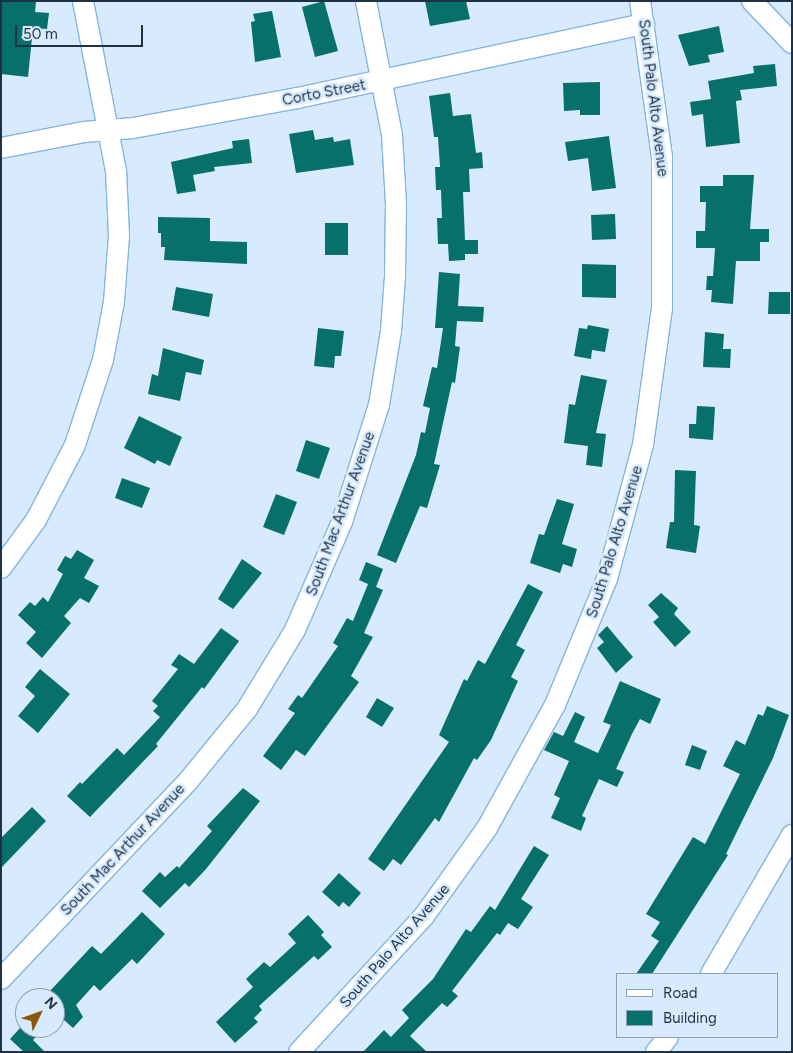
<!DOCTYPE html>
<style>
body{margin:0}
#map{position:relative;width:793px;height:1053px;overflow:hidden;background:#d7eafe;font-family:Figtree,sans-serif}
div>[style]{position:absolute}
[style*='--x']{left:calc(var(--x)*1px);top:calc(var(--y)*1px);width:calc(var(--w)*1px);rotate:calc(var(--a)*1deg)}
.building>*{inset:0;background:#08706b}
.roads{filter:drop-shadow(1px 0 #85b4e2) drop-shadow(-1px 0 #85b4e2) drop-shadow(0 1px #85b4e2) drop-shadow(0 -1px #85b4e2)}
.street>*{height:20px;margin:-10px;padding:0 10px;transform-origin:10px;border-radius:10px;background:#fff}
span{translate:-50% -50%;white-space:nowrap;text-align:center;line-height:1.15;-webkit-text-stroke:5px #d7eafe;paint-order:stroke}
.street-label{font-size:15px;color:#1f3245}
.frame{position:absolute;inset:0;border:2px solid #1f3245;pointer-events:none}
.legend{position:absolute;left:616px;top:973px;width:162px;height:65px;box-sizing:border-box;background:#d7eafe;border:1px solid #8da0b4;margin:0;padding:6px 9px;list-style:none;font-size:15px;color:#1f3245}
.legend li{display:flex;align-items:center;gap:10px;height:25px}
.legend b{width:25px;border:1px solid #8da0b4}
.north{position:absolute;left:15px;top:988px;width:50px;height:50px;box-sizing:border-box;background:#d7eafe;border:1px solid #8da0b4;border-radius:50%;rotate:48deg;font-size:14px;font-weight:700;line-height:20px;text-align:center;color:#1f3245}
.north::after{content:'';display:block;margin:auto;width:18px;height:22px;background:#8c5706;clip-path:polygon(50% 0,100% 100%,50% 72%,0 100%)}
.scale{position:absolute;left:15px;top:25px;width:128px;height:22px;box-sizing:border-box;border:2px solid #1f3245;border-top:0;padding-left:6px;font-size:15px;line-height:18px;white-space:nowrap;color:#1f3245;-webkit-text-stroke:4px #d7eafe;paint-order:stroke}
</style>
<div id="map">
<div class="building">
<div style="clip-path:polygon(1px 1px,36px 1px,35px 12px,49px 13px,47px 29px,33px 28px,28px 77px,1px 74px)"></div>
<div style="clip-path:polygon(324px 1px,338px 51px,315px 57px,302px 7px)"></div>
<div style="clip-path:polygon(425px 1px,466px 1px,470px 19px,430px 26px)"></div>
<div style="clip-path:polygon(272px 11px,281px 57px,255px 62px,251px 22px,255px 21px,253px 14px)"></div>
<div style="clip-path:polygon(719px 26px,724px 52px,708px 55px,710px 62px,689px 66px,678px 35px)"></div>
<div style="clip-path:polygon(775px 64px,777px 86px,740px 90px,742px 100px,736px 101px,740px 143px,706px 147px,703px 114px,692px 116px,690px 102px,711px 99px,708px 81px,754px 73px,753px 66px)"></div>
<div style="clip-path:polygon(600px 82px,600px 115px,580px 115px,580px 110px,564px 111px,563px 83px)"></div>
<div style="clip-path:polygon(450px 93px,453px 116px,471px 114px,476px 153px,482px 152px,483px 168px,469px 169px,470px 192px,463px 192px,465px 240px,478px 240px,478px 254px,465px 254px,465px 260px,449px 261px,448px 244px,438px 244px,437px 218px,442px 218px,441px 190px,436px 190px,435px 167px,440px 167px,438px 137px,434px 137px,429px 96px)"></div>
<div style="clip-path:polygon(313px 130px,315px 140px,333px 137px,334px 142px,350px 139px,354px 165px,296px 173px,289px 134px)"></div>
<div style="clip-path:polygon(609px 136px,616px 188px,592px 191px,588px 158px,568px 161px,565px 142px)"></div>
<div style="clip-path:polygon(249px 139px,252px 163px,214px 167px,215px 171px,193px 175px,196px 191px,177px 194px,171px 162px,233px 148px,232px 141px)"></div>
<div style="clip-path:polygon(723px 175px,754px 175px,750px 229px,769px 229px,769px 242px,760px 242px,760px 261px,736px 261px,733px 304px,711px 302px,712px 290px,706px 290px,707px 276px,713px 276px,715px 248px,696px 248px,696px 231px,705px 231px,706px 202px,700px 202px,700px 186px,723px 186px)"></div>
<div style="clip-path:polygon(615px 214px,616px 239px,592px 240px,591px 215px)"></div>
<div style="clip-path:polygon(158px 217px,210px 218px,210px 241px,247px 242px,247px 264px,164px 260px,165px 247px,161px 247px,161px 233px,158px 233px)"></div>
<div style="clip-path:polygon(325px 223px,348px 223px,348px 255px,325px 255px)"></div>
<div style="clip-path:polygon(582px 264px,616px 265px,616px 298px,582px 297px)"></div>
<div style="clip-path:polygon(439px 272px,460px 274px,458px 306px,484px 307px,483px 322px,457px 321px,455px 346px,460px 347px,455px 383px,452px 382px,434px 464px,440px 465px,427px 508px,420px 506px,396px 563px,377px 555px,416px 455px,421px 432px,425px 433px,430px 408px,423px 406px,432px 367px,437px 368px,443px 328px,435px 328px)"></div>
<div style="clip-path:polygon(176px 287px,213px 294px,209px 317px,172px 310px)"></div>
<div style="clip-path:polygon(769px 292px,790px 292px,790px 314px,768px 314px)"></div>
<div style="clip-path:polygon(588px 325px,609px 329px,605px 352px,592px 350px,591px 359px,574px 356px,579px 328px,587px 329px)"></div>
<div style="clip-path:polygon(318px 328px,344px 331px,341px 356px,335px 356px,334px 368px,314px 366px)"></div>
<div style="clip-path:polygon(705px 332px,724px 334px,723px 349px,731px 349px,730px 368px,703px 367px)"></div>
<div style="clip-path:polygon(163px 348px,204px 360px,201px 375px,186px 372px,180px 401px,148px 394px,152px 374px,158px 376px)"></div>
<div style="clip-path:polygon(581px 375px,607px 380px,596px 433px,606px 434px,602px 467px,586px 465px,588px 446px,564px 443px,569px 404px,575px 405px)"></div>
<div style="clip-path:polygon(697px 406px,715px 407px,713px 440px,689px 438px,689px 424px,696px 424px)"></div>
<div style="clip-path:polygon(139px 416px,182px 437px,170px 466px,157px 460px,155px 464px,124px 448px)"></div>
<div style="clip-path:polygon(306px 440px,330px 448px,319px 479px,296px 471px)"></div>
<div style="clip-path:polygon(675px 470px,696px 471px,694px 525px,700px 526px,696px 553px,666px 548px,670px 522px,674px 522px)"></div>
<div style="clip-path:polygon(122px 478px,150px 488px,142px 508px,115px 498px)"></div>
<div style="clip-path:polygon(276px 494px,297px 502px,284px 535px,263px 527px)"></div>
<div style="clip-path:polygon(557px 499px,574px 504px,562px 544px,577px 549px,572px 567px,563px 564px,560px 573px,530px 563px,539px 534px,544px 535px)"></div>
<div style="clip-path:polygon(77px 550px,94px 560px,84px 578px,99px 586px,89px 603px,80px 598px,64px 616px,71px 623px,42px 658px,26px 643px,36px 632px,18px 615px,30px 602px,35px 606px,43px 597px,48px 602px,63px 574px,57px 570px,65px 556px,71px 559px)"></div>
<div style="clip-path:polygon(242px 559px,262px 573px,233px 609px,218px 599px)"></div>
<div style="clip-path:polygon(366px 562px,383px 569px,376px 587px,372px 585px,383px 590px,364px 633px,373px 637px,351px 676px,359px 682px,305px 756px,296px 750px,281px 770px,263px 756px,295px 713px,288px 709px,298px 695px,302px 698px,338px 646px,333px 643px,347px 618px,353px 621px,368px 584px,359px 580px)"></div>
<div style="clip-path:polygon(528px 584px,543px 592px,516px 645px,525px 650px,511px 677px,518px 681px,491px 740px,477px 760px,474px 758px,439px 822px,435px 818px,401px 865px,393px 859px,384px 871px,368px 859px,449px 742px,439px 735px,464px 679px,467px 681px,478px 660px,485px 664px)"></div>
<div style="clip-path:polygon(661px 593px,678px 608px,674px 614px,691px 632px,675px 647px,653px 622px,659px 617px,648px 605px)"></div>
<div style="clip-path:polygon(607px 626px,633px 657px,616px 673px,597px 648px,604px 642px,598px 635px)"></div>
<div style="clip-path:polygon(221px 628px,239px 641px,204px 689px,202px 687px,156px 744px,158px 746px,90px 817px,67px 796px,80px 782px,82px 784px,117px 748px,124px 755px,160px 717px,153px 711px,158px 706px,152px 701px,178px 669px,171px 665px,179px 654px,194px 664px)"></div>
<div style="clip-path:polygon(40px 669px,70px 694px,38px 733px,18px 716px,35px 696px,25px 687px)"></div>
<div style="clip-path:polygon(620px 681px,661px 699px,650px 724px,640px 719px,632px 734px,616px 769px,624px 772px,617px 787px,599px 779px,582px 816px,586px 818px,581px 831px,551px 818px,560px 798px,554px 795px,569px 761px,544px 750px,554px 732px,563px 736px,575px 712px,585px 717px,574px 742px,598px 753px,611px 725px,603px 722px)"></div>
<div style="clip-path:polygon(377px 698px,394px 708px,382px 727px,366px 717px)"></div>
<div style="clip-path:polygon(767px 706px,789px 715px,773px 758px,726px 854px,728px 855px,652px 974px,636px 974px,659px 941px,651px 936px,660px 922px,646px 914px,693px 837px,705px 844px,740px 774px,723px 766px,736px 740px,745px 745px,758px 714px,763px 716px)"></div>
<div style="clip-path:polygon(692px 745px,707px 751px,700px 770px,685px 765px)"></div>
<div style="clip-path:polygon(243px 788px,260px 801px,206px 869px,189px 887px,185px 883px,160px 908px,142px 891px,160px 872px,165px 877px,177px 866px,179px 868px,212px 831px,207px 826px)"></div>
<div style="clip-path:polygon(32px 807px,46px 821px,1px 868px,1px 838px)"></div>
<div style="clip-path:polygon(534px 846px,549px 855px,521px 899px,533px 907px,518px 929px,508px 923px,500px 935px,497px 933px,452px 991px,458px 996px,447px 1007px,442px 1003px,410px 1036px,427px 1052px,363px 1052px,384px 1030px,391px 1037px,409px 1018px,402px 1010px,433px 979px,466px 929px,471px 932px,490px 906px,495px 910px)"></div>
<div style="clip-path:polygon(339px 873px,361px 893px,349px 907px,343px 902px,339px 907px,322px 892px)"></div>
<div style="clip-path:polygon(142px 912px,165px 934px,137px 964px,132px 959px,100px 991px,94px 985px,76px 1005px,83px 1017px,73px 1028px,55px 1012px,55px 997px,50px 991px,92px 946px,101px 954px)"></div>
<div style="clip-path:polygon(308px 915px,324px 932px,321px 935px,332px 947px,318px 960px,314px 956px,259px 1006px,262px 1010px,254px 1018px,258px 1022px,235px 1043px,216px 1022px,253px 987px,246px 979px,264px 962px,270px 967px,296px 943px,288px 934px)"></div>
<div style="clip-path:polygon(20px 1028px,44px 1028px,33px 1040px,45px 1052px,24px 1052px,10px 1039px)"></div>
</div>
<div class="roads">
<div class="street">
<div style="--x:752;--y:1;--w:58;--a:46.4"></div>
<div style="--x:1;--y:148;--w:85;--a:-10.9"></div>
<div style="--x:84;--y:132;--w:49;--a:-4.7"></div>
<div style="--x:133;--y:128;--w:168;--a:-10.3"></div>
<div style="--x:298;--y:98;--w:354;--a:-12.1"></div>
<div style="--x:1;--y:568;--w:59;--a:-53.9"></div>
<div style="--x:36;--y:520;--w:85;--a:-62.5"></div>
<div style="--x:75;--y:445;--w:89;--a:-71.8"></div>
<div style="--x:103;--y:360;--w:59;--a:-79.3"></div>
<div style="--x:114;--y:302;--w:66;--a:-85.7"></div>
<div style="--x:119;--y:236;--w:65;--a:-92.6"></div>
<div style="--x:116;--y:171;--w:173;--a:-101"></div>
<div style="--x:711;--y:974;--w:161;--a:-59.8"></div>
<div style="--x:1;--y:979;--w:274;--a:-46.6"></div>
<div style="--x:189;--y:780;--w:92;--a:-50.8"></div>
<div style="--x:247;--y:709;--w:92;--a:-58.7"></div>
<div style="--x:295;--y:630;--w:118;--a:-66.5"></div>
<div style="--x:342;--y:522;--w:123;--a:-72.5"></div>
<div style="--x:379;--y:405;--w:75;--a:-80.8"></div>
<div style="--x:391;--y:331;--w:55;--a:-85.8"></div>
<div style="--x:395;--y:276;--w:72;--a:-89.2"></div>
<div style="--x:396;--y:204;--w:69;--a:-93.3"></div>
<div style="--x:392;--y:135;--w:136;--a:-101"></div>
<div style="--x:299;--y:1052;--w:185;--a:-47.4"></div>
<div style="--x:424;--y:916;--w:108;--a:-54.4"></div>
<div style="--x:487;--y:828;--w:141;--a:-61.1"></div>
<div style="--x:555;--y:705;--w:136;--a:-67.6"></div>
<div style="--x:607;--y:579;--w:139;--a:-75"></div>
<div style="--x:643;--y:445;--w:138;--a:-82.1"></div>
<div style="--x:662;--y:308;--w:151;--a:-90"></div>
<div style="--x:662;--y:157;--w:158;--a:-98"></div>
<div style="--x:656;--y:1052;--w:19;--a:-51"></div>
</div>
</div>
<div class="street-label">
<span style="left:324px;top:93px;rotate:-11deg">Corto Street</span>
<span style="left:653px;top:98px;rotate:83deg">South Palo Alto Avenue</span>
<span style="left:341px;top:514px;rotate:-70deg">South Mac Arthur Avenue</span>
<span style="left:615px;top:542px;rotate:-73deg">South Palo Alto Avenue</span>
<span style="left:123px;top:850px;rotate:-47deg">South Mac Arthur Avenue</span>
<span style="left:395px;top:946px;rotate:-49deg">South Palo Alto Avenue</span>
</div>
<div class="frame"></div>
<ul class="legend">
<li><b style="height:6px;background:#fff"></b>Road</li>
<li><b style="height:14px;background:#08706b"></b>Building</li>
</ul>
<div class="north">N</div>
<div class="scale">50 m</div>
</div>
